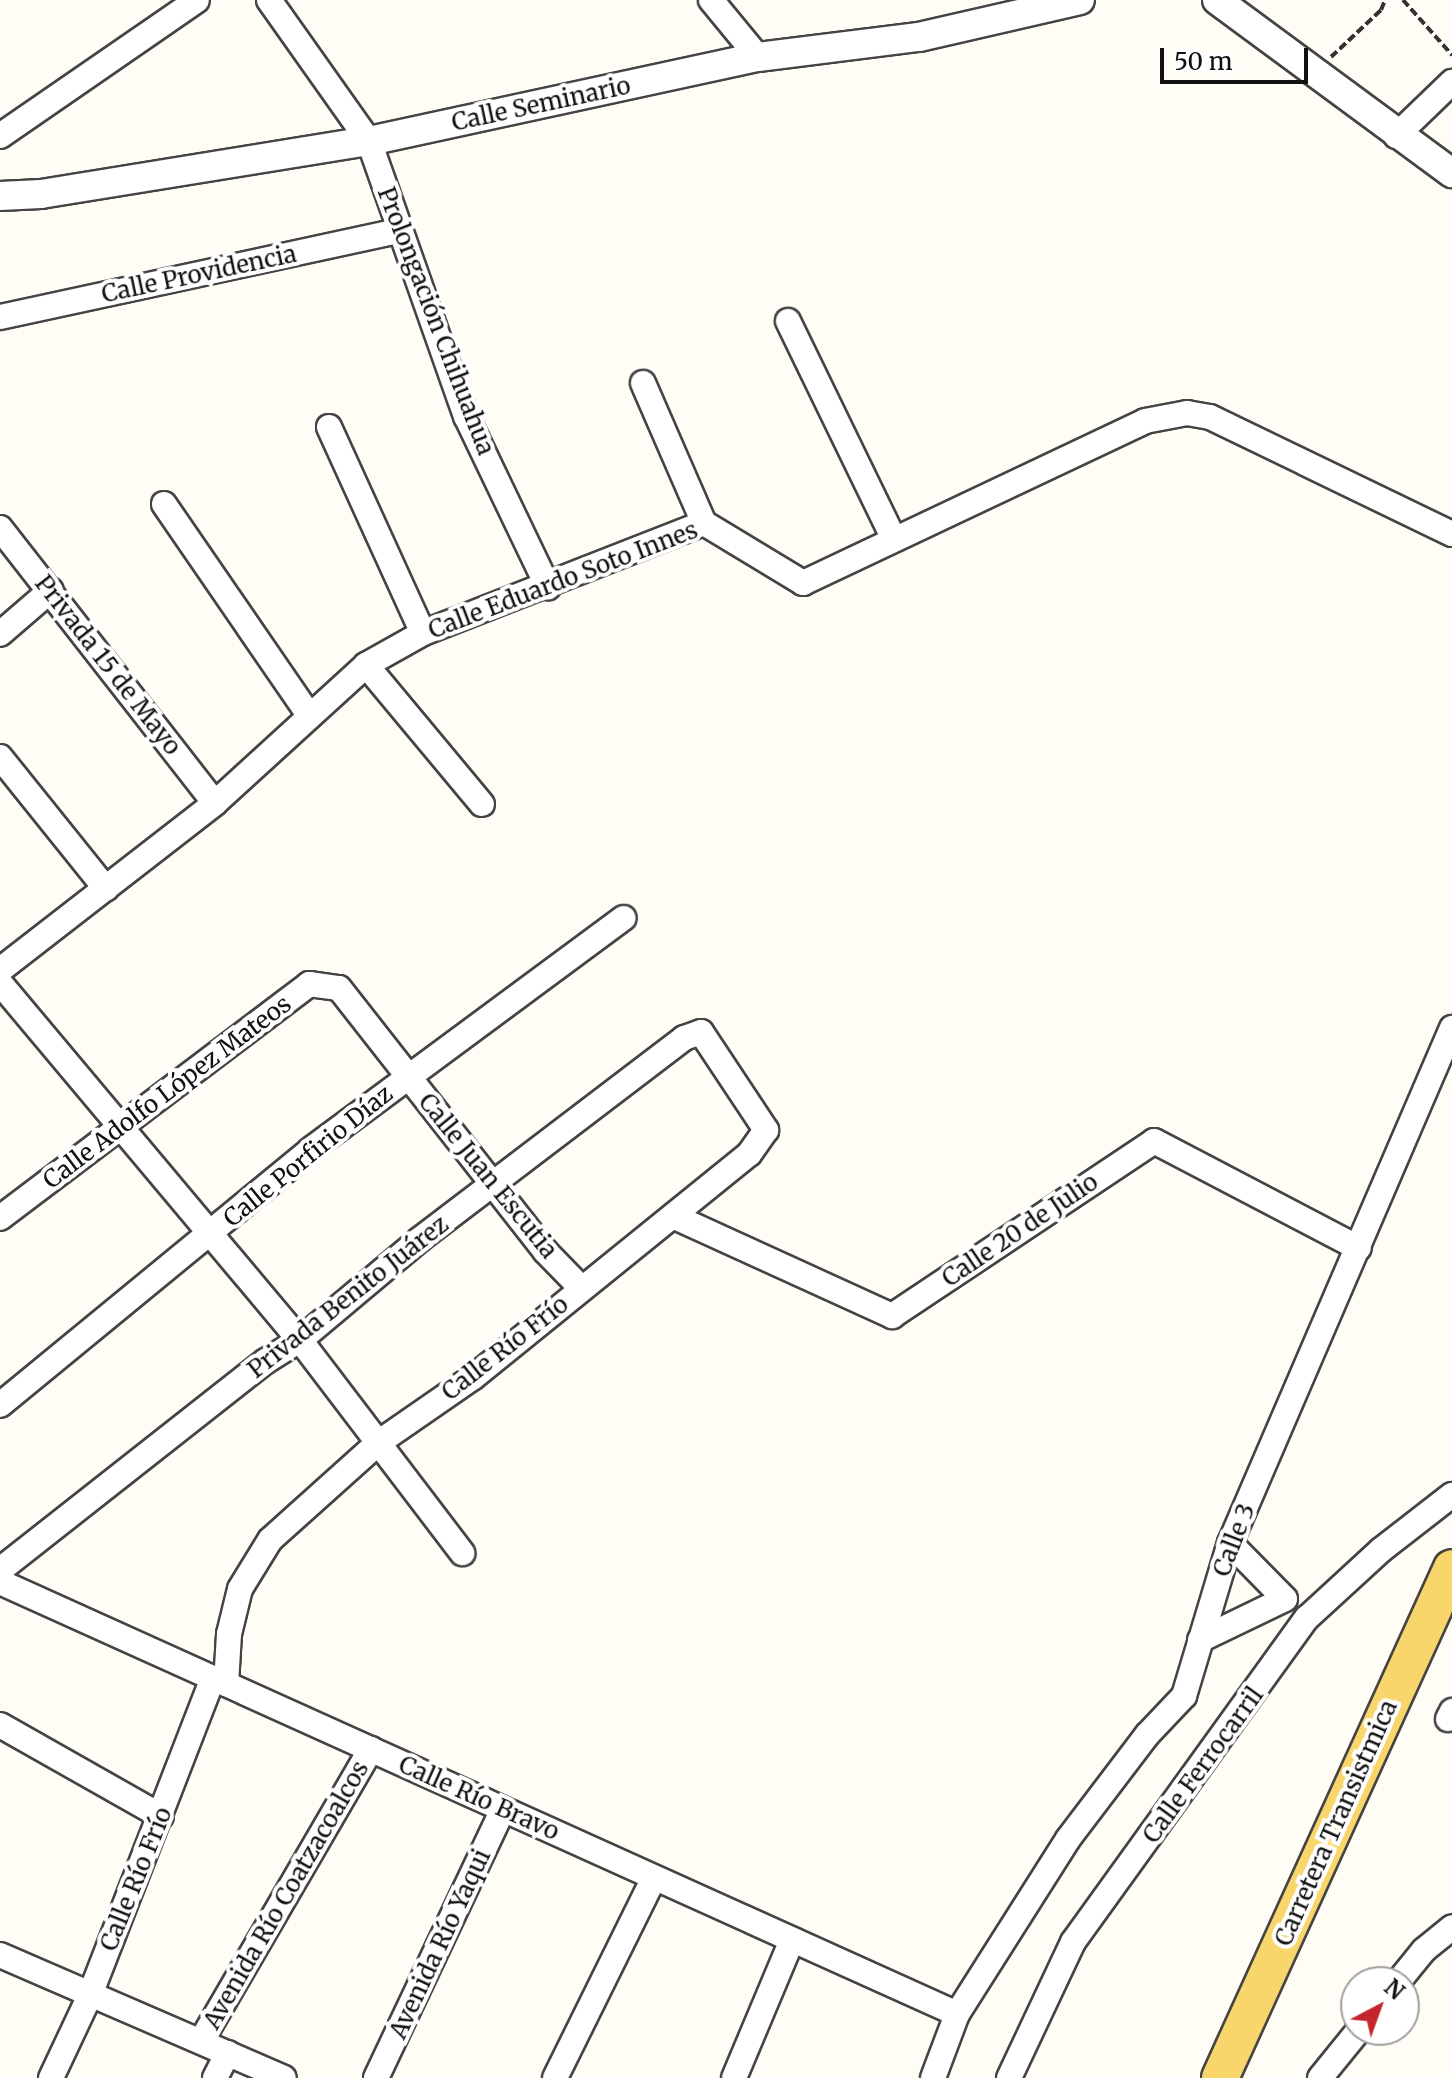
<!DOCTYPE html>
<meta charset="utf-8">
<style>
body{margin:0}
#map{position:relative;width:1452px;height:2078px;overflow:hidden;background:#fffdf5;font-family:Merriweather,serif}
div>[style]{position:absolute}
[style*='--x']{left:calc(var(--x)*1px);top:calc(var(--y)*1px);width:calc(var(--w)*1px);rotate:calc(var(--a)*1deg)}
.path>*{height:4px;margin-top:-2px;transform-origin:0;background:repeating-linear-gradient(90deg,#333 0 8px,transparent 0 12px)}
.roads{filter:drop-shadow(2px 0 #444) drop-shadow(-2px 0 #444) drop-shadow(0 2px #444) drop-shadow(0 -2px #444)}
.minor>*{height:24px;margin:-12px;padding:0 12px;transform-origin:12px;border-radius:12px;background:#fff}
.tertiary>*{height:28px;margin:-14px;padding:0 14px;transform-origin:14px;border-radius:14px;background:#fff}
.primary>*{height:36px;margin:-18px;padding:0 18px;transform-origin:18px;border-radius:18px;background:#f9d66b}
span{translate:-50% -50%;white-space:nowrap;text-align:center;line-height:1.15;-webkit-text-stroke:8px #fff;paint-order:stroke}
.street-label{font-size:24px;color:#111}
.north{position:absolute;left:1340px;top:1966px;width:80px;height:80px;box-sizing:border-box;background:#fff;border:2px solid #a0a0a0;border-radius:50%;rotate:41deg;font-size:22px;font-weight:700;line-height:32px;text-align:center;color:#111}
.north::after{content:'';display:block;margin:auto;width:28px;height:36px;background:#c4262e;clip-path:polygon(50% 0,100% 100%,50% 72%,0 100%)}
.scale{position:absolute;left:1160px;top:48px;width:148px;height:36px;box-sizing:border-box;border:4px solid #111;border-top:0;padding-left:10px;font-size:24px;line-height:28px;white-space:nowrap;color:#111;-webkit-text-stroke:6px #fff;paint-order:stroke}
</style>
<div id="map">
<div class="path">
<div style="--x:1403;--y:0;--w:74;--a:48.3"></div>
<div style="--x:1331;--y:57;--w:69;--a:-43.2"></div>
<div style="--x:1381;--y:10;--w:11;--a:-68"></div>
</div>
<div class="roads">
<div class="minor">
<div style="--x:269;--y:0;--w:173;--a:54.7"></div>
<div style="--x:369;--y:141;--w:292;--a:70.6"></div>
<div style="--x:466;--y:416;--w:190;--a:64.4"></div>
<div style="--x:711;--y:0;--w:74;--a:50.5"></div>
<div style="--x:0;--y:136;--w:239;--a:-34.6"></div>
<div style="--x:1396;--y:136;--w:78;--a:-44"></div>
<div style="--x:0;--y:317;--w:407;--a:-12.2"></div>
<div style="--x:788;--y:321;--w:242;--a:64.1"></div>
<div style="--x:643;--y:383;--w:153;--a:66.5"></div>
<div style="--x:329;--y:427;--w:226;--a:65.5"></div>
<div style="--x:164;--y:504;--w:256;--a:55.5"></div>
<div style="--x:0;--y:528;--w:349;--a:52"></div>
<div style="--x:0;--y:634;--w:67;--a:-40.8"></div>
<div style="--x:366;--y:665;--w:181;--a:50.2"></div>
<div style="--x:0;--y:757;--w:169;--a:51.2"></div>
<div style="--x:0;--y:970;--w:272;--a:-37.8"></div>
<div style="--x:215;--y:803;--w:205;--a:-42.4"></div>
<div style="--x:366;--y:665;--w:65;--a:-29.3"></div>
<div style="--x:423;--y:633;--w:302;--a:-21.4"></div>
<div style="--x:704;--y:523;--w:116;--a:31.2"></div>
<div style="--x:803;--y:583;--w:378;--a:-25.3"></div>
<div style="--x:1145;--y:421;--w:43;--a:-10.8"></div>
<div style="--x:1187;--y:413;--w:23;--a:10"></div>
<div style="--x:1210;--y:417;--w:269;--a:25.8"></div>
<div style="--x:0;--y:983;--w:466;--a:50"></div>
<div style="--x:300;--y:1340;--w:268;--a:52.7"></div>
<div style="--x:675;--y:1217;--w:239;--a:24.5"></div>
<div style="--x:892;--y:1316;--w:315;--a:-33.7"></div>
<div style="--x:1154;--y:1141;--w:231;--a:27.6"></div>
<div style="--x:0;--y:1218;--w:388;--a:-37.1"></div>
<div style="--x:309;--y:984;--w:30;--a:8"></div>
<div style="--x:339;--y:988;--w:335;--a:51.9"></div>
<div style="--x:546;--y:1252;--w:49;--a:45.8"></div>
<div style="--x:0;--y:1405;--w:401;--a:-39.4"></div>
<div style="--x:310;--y:1150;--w:390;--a:-36.5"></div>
<div style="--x:0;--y:1570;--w:338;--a:-38.2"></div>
<div style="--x:266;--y:1361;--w:40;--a:-32"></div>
<div style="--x:300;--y:1340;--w:155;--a:-40"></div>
<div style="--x:419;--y:1240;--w:333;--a:-37.3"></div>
<div style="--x:684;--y:1038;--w:18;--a:-19"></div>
<div style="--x:701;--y:1032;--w:118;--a:56.4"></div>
<div style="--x:766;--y:1130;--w:29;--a:125"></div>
<div style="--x:749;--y:1154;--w:356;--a:141"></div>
<div style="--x:472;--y:1378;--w:114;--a:145.3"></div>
<div style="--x:378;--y:1443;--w:145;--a:138.1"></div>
<div style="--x:270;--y:1540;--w:57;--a:121.5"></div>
<div style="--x:240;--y:1589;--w:46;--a:103.7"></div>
<div style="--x:229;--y:1634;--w:50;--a:93.4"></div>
<div style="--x:0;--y:1582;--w:1050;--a:24.29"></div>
<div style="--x:1200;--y:1640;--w:94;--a:-25.8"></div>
<div style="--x:1285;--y:1599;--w:78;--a:-134.5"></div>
<div style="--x:1448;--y:1719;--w:9;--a:-63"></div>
<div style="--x:0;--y:1725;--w:185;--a:29.5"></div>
<div style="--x:0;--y:1955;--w:309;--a:23.4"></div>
<div style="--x:1398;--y:1982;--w:41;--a:-50.9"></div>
<div style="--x:1424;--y:1950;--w:36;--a:-39"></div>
<div style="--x:201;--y:2041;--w:338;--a:-59.8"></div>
<div style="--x:51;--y:2078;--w:92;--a:-64.8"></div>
<div style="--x:90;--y:1995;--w:340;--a:-68.8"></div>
<div style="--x:215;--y:2078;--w:28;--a:-63"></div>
<div style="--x:376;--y:2078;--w:297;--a:-64.7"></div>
<div style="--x:555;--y:2078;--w:223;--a:-63.7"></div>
<div style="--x:734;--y:2078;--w:150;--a:-67.2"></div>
<div style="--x:933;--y:2078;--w:68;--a:-69.4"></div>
<div style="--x:957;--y:2014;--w:207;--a:-57.6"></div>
<div style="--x:1068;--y:1839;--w:131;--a:-52.8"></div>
<div style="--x:1147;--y:1735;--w:54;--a:-46.5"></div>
<div style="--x:1184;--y:1696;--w:160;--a:-73.3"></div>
<div style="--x:1230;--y:1543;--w:561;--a:-66.68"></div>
<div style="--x:1009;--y:2078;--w:150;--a:-64.8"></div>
<div style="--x:1073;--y:1942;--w:400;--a:-54.2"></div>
<div style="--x:1307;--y:1618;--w:100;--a:-42.6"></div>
<div style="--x:1381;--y:1550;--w:90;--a:-37.8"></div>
<div style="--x:1320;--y:2078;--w:62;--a:-50.9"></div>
</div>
<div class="tertiary">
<div style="--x:1217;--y:0;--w:292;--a:36.4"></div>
<div style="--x:0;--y:196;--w:41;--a:-2.8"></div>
<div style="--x:41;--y:194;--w:332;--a:-9.2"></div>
<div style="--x:369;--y:141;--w:398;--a:-12.2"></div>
<div style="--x:758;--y:57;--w:162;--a:-7.1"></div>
<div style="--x:919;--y:37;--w:165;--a:-12.9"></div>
</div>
<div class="primary">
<div style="--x:1220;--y:2078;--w:560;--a:-65.54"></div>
</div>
</div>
<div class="street-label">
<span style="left:541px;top:104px;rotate:-12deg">Calle Seminario</span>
<span style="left:199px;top:274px;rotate:-12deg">Calle Providencia</span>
<span style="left:436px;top:321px;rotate:69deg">Prolongación Chihuahua</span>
<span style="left:563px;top:580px;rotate:-21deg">Calle Eduardo Soto Innes</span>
<span style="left:108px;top:665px;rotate:52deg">Privada 15 de Mayo</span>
<span style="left:167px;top:1092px;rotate:-37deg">Calle Adolfo López Mateos</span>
<span style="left:308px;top:1156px;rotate:-39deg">Calle Porfirio Díaz</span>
<span style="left:488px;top:1176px;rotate:51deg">Calle Juan Escutia</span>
<span style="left:1020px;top:1230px;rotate:-34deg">Calle 20 de Julio</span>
<span style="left:348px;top:1297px;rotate:-38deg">Privada Benito Juárez</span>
<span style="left:505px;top:1348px;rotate:-38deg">Calle Río Frío</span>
<span style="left:1234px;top:1540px;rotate:-69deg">Calle 3</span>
<span style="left:1203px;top:1765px;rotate:-54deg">Calle Ferrocarril</span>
<span style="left:479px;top:1798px;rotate:24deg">Calle Río Bravo</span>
<span style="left:1336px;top:1823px;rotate:-66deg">Carretera Transistmica</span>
<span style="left:136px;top:1879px;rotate:-68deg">Calle Río Frío</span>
<span style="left:286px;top:1895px;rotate:-60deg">Avenida Río Coatzacoalcos</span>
<span style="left:440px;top:1944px;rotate:-65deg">Avenida Río Yaqui</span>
</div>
<div class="north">N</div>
<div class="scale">50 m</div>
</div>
